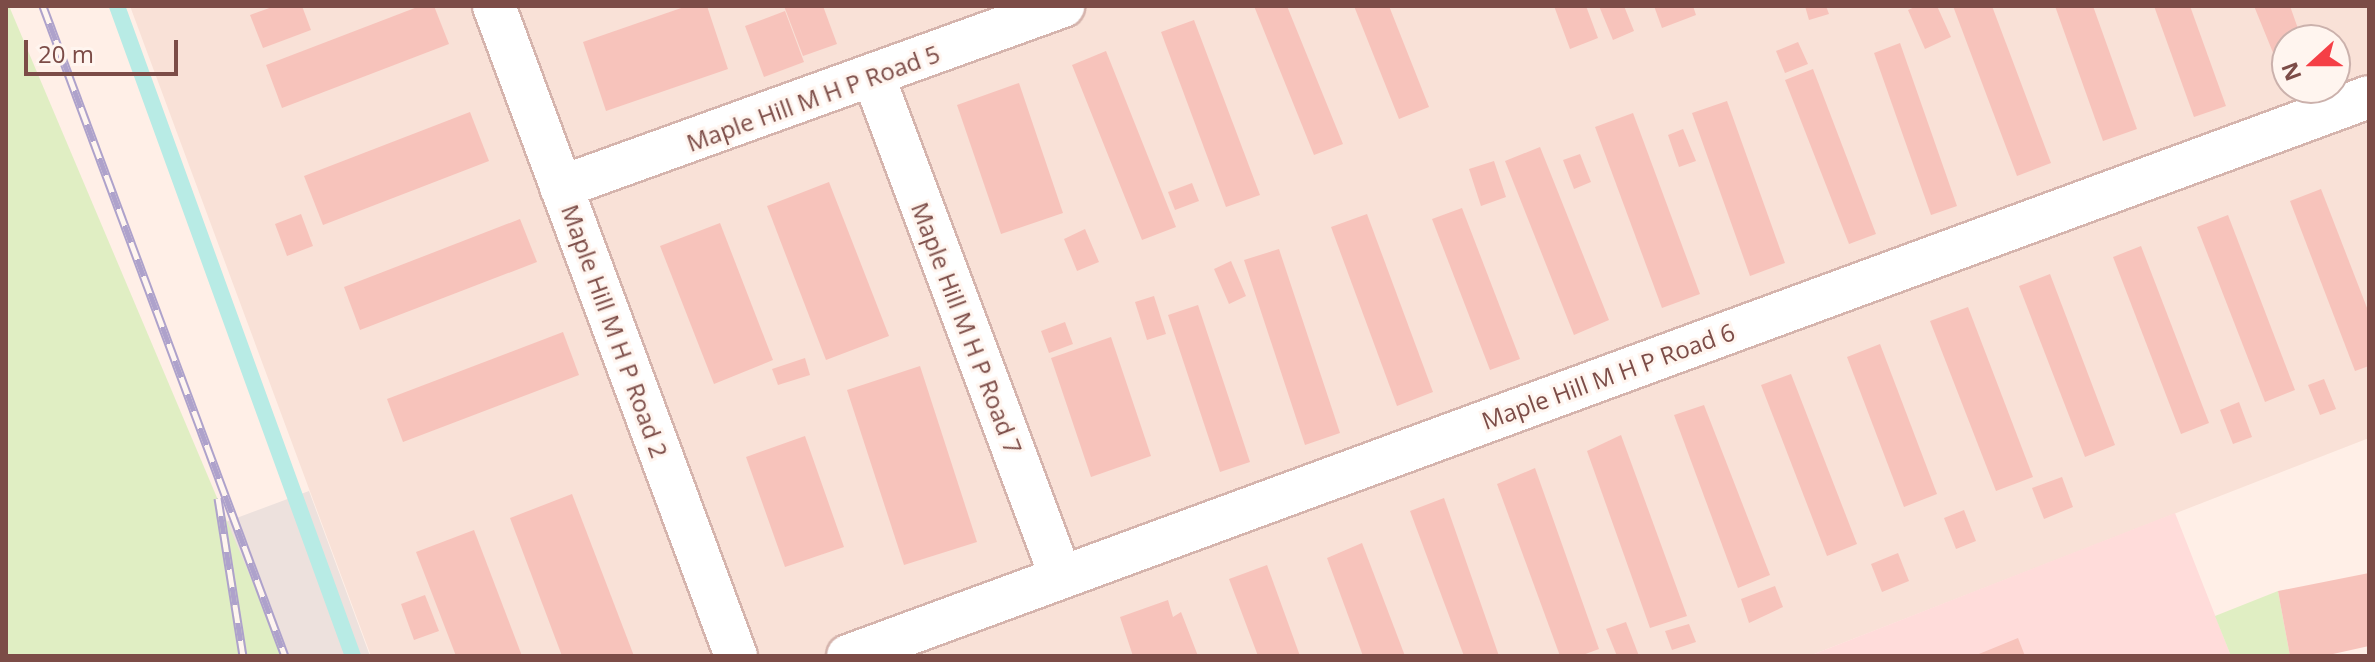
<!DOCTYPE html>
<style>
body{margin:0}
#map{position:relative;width:2375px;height:662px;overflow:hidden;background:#ffefe7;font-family:"Open Sans",sans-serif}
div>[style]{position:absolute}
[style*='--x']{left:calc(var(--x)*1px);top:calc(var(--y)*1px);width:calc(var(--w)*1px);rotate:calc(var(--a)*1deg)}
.residential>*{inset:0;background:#f9e1d7}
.commercial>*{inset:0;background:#ffdcda}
.industrial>*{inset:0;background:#ede1dd}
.green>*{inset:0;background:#e0eec3}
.stream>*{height:16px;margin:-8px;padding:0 8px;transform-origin:8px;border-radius:8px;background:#b8ebe5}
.building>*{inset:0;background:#f7c3bb}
.roads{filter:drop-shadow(2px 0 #d5b4ad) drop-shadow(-2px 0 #d5b4ad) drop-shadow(0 2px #d5b4ad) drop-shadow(0 -2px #d5b4ad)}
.minor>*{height:42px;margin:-21px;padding:0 21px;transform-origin:21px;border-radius:21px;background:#fff}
.rail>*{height:9px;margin-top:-4.5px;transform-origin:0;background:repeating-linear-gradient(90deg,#fff5ef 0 18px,#aea2cb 0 36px);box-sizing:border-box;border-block:2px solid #aea2cb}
span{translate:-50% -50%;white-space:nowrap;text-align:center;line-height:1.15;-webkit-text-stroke:6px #fff5ef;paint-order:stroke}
.street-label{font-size:24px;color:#7c4c47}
.frame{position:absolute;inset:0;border:8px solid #7c4c47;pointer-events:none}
.north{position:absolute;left:2271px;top:24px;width:80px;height:80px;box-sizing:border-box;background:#fff5ef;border:2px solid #cbb1ac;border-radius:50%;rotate:249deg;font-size:22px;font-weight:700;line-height:32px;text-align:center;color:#7c4c47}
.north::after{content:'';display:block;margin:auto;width:28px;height:36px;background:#f53f46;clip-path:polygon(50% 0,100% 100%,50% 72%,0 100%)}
.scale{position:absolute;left:24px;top:40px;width:154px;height:36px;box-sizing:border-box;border:4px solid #7c4c47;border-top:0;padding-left:10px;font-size:24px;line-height:28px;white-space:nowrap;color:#7c4c47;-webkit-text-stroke:6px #fff5ef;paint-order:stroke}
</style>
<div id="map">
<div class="residential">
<div style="clip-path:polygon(evenodd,130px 6px,2369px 6px,2369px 438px,1809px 656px,371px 656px,130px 6px,2287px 40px,2335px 40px,2335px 88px,2287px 88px,2287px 40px)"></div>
</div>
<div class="commercial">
<div style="clip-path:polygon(2175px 513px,2231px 656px,1809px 656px)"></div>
</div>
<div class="industrial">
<div style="clip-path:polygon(309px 491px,370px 656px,6px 656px,6px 604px)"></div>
</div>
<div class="green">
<div style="clip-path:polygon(6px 6px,9px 6px,284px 656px,6px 656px)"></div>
<div style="clip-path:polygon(2278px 591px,2290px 656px,2231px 656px,2215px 616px)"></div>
</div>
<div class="stream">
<div style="--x:117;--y:6;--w:692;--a:70.05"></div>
</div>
<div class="building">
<div style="clip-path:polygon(275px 6px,302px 6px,311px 30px,263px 48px,250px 15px)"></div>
<div style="clip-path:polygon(420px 6px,434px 6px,449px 44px,282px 108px,266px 65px)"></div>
<div style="clip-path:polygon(687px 6px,707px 6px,728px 69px,606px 111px,583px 42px)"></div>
<div style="clip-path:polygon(784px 6px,823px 6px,837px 44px,803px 56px)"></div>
<div style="clip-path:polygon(1254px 6px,1287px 6px,1343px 144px,1314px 155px)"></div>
<div style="clip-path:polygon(1354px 6px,1389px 6px,1429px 107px,1399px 119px)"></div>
<div style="clip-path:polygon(1554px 6px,1586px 6px,1598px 38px,1570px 49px)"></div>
<div style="clip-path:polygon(1599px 6px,1624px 6px,1634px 31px,1613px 40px)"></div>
<div style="clip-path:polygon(1654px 6px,1693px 6px,1696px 15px,1662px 28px)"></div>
<div style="clip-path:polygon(1805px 6px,1826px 6px,1829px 14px,1809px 20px)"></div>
<div style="clip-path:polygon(1917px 6px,1937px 6px,1951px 37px,1925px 49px,1908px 10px)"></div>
<div style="clip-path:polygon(1953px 6px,1992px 6px,2051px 163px,2017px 176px)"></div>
<div style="clip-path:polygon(2055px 6px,2093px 6px,2137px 129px,2103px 141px)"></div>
<div style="clip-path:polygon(2154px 6px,2190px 6px,2226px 106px,2194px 117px)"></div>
<div style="clip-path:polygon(2254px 6px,2290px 6px,2302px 40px,2287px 40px,2287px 87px)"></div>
<div style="clip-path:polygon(785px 11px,804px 62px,764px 77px,745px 26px)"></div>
<div style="clip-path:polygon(1194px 20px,1260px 195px,1226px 207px,1161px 32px)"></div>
<div style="clip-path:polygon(1798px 42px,1808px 64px,1785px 73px,1776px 51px)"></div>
<div style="clip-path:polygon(1900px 43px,1957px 206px,1931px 215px,1874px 53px)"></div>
<div style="clip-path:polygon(1106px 51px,1176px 227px,1142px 240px,1072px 65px)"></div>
<div style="clip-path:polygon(1813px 69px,1876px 234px,1849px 244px,1785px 80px)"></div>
<div style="clip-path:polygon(1019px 83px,1063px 213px,1001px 234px,957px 105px)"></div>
<div style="clip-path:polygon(1727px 101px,1785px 263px,1750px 276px,1692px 113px)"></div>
<div style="clip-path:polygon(470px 112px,489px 161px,323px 225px,304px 176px)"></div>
<div style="clip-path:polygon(1633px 113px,1700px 294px,1662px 308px,1595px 127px)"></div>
<div style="clip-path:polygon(1683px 129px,1696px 161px,1679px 167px,1668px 135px)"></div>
<div style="clip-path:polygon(1540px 147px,1609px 320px,1574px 335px,1505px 161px)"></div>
<div style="clip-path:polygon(1580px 154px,1591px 182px,1574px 189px,1563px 160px)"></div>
<div style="clip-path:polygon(1494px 161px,1506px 197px,1481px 206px,1469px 169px)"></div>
<div style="clip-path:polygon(829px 182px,889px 336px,826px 360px,767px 206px)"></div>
<div style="clip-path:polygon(1192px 183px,1199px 201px,1175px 210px,1168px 192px)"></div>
<div style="clip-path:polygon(2321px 189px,2369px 313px,2369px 366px,2355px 371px,2290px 201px)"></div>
<div style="clip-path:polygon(1462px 208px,1520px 359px,1490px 370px,1432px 219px)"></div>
<div style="clip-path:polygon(301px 214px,313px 246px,287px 256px,275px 224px)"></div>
<div style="clip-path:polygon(1367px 214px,1433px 392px,1397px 406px,1331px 227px)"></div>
<div style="clip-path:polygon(2228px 215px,2295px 390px,2265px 402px,2197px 227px)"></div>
<div style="clip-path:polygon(520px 219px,537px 262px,360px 330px,344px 287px)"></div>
<div style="clip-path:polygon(720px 223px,773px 360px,714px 384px,660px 246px)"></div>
<div style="clip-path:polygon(1085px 229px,1099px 262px,1077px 271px,1064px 239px)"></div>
<div style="clip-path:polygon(2141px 246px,2209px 423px,2181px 434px,2113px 257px)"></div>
<div style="clip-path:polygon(1279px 249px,1340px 433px,1305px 445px,1244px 260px)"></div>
<div style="clip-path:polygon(1231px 261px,1246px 296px,1229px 304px,1214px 269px)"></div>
<div style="clip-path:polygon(2050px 274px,2115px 445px,2085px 457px,2019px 286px)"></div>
<div style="clip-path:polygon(1154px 296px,1166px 334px,1147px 340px,1135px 302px)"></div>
<div style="clip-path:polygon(1198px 305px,1250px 462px,1220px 472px,1168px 315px)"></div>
<div style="clip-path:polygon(1968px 307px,2033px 477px,1996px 491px,1930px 321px)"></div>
<div style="clip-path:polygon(1065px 322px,1073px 344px,1049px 353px,1041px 331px)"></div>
<div style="clip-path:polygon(563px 332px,579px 375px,403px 442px,387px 399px)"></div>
<div style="clip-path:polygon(1111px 337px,1151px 456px,1091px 477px,1051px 358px)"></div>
<div style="clip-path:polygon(1880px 344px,1937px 494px,1904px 507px,1847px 357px)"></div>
<div style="clip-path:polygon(805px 358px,810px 375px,778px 385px,772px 369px)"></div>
<div style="clip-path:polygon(920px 366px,977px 542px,904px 565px,847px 390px)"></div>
<div style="clip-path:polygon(1791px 374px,1857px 544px,1827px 556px,1761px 385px)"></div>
<div style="clip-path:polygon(2324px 379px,2336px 409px,2320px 415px,2308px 385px)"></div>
<div style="clip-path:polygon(2239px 402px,2252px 437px,2233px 444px,2220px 410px)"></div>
<div style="clip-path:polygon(1704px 405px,1770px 575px,1738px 588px,1674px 415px)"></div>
<div style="clip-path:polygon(1621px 435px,1687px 616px,1650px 628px,1587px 451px)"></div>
<div style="clip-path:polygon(805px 436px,844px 547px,785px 567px,746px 457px)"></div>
<div style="clip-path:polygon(1535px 468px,1599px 649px,1580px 656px,1560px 656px,1497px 484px)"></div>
<div style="clip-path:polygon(2062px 477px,2073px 507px,2044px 519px,2032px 488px)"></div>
<div style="clip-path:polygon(572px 494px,634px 656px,562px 656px,510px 518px)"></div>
<div style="clip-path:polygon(1444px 498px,1499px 656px,1464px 656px,1410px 511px)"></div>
<div style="clip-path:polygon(1964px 510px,1976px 541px,1956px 549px,1944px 518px)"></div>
<div style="clip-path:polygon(474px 530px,522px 656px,456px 656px,416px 552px)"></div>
<div style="clip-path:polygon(1362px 543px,1405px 656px,1363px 656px,1327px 558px)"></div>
<div style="clip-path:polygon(1898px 553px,1909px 581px,1882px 592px,1871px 564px)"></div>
<div style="clip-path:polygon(1267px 565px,1300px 656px,1258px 656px,1229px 579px)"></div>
<div style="clip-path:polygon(2369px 573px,2369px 646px,2324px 656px,2290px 656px,2278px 591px)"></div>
<div style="clip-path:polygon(1775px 586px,1783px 607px,1749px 623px,1741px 599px)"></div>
<div style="clip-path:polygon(425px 595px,439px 631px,414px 640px,401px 604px)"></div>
<div style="clip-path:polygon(1168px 600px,1173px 617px,1181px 612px,1198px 656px,1133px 656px,1120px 617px)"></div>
<div style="clip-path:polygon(1626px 622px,1639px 656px,1617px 656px,1606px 629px)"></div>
<div style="clip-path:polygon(1689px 624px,1696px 642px,1672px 650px,1665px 631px)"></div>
<div style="clip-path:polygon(2018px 638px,2025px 656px,1974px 656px)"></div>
</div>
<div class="roads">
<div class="minor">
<div style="--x:494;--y:6;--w:694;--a:69.58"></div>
<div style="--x:874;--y:78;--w:533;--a:69.46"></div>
<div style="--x:561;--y:187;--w:534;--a:-19.83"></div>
<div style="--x:848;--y:656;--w:1620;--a:-20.18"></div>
</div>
</div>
<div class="rail">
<div style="--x:43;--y:6;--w:694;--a:69.58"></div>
<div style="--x:218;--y:498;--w:160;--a:81"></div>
</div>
<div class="street-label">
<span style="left:813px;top:98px;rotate:-20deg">Maple Hill M H P Road 5</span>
<span style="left:967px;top:328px;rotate:69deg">Maple Hill M H P Road 7</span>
<span style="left:615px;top:331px;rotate:70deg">Maple Hill M H P Road 2</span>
<span style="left:1608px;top:376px;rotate:-20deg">Maple Hill M H P Road 6</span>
</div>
<div class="frame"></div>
<div class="north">N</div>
<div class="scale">20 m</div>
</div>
